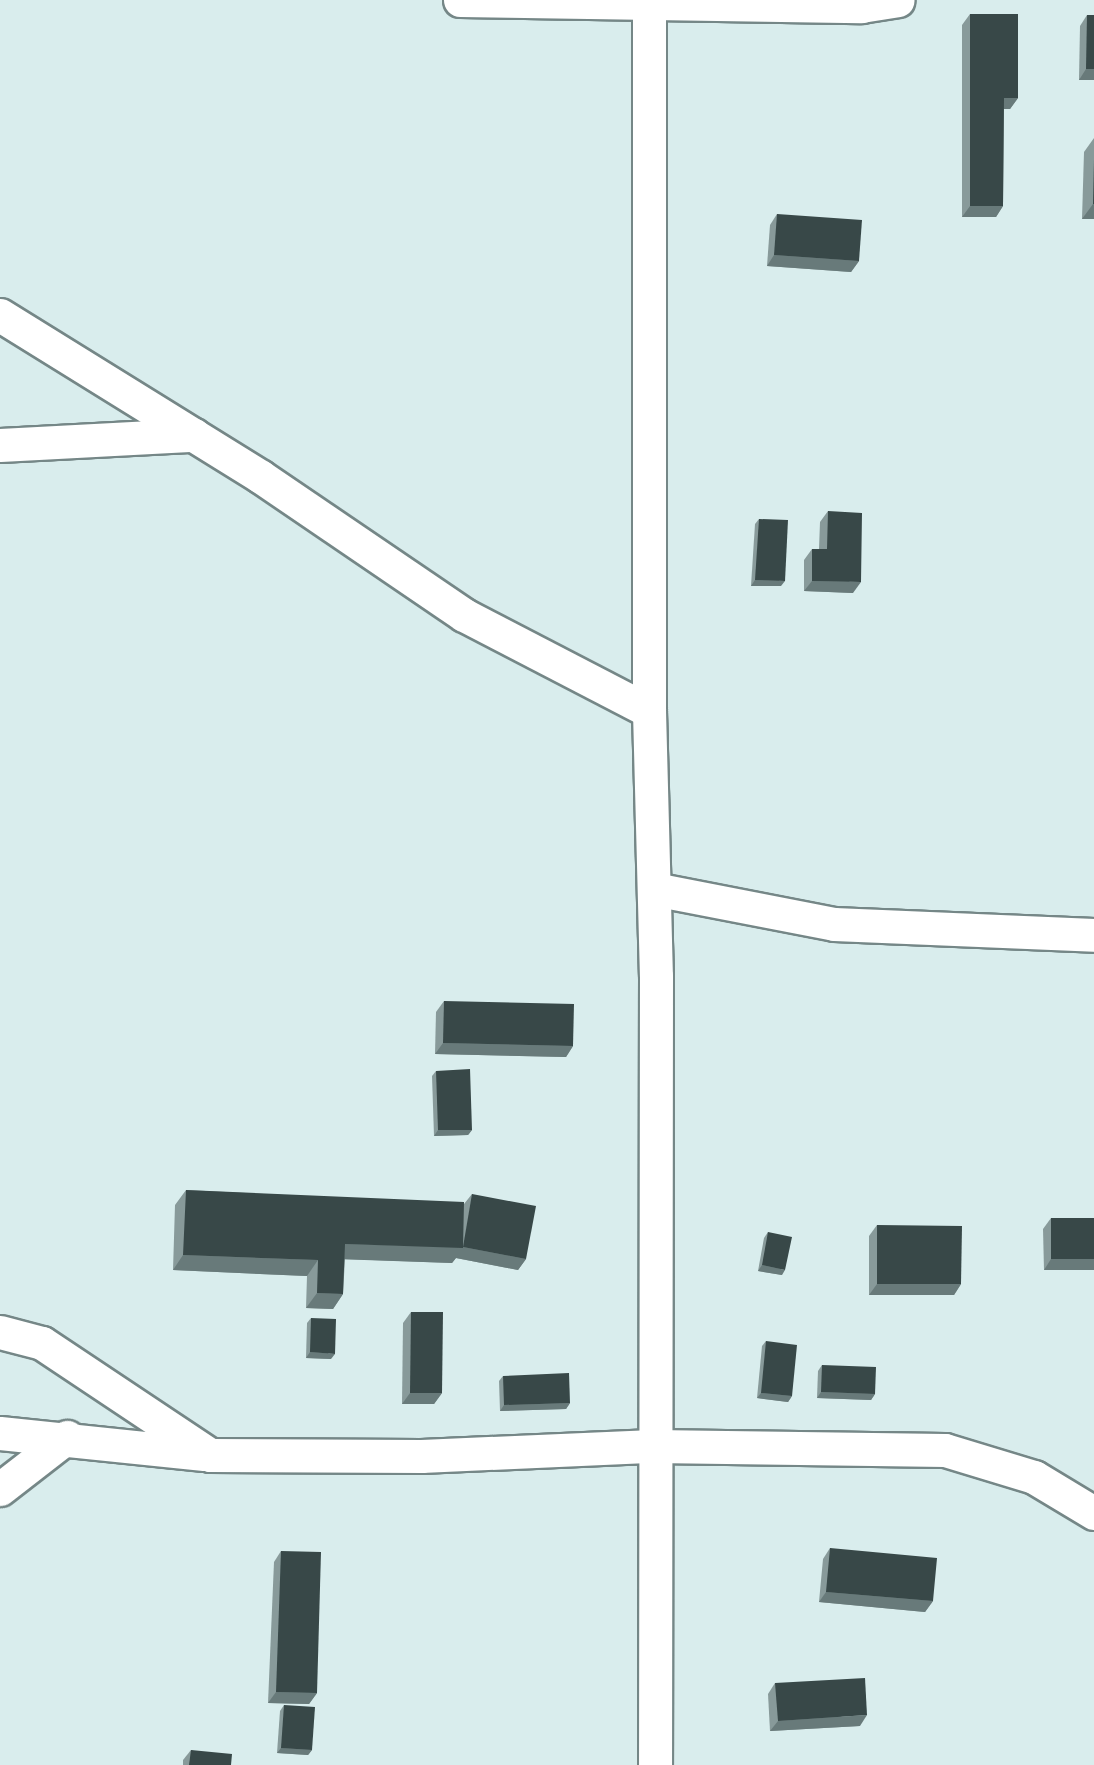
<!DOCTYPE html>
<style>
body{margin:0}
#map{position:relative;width:1094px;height:1765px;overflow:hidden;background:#d9eded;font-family:"Alegreya Sans",sans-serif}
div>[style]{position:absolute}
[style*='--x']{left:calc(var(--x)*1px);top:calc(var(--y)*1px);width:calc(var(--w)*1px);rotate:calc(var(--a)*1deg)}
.roads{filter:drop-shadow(2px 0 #758787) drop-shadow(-2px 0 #758787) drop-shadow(0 2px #758787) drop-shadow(0 -2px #758787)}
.minor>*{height:33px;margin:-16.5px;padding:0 16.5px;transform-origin:16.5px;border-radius:16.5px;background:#fff}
.wall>*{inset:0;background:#889a9a}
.shaded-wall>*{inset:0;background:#687a7a}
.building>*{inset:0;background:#384848}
span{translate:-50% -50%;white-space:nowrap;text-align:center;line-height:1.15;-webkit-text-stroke:6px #fff;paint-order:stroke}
</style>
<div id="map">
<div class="roads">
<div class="minor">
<div style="--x:460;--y:0;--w:401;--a:0.9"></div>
<div style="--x:861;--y:6;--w:37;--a:-9"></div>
<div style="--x:649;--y:0;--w:711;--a:90"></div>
<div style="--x:649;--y:711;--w:265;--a:88.5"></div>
<div style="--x:656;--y:976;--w:789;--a:90.07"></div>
<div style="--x:0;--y:315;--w:307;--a:31.8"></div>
<div style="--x:261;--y:477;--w:245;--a:34.2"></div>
<div style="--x:464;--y:615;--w:208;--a:27.4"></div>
<div style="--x:0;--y:445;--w:194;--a:-3"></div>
<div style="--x:654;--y:889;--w:183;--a:11"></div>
<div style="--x:834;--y:924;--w:260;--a:2.4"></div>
<div style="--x:0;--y:1332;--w:43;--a:14.7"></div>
<div style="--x:42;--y:1343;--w:202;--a:33.7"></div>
<div style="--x:210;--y:1455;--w:211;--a:0.3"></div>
<div style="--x:421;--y:1456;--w:232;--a:-2.5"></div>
<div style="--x:653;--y:1446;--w:292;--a:0.8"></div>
<div style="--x:945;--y:1450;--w:93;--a:16.9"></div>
<div style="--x:1034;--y:1477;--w:70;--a:31"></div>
<div style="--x:0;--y:1433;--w:205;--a:5.9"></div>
<div style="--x:0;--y:1489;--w:85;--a:-37.8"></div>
</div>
</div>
<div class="wall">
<div style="clip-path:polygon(970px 14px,1018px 98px,1010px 109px,1004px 109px,1003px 206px,996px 217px,962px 217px,962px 25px)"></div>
<div style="clip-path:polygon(1087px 15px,1094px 15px,1094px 80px,1079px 80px,1080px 26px)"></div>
<div style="clip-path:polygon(1094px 138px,1094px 219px,1082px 219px,1084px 152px)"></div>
<div style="clip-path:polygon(777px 214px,859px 261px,851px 272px,767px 266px,770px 225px)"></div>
<div style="clip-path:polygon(828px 511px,853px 593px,804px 591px,804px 560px,812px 549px,819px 549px,820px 522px)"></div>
<div style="clip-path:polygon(759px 519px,781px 586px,751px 586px,755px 524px)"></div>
<div style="clip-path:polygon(444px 1001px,573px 1046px,566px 1057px,435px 1054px,436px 1012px)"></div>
<div style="clip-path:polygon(436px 1071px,472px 1130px,468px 1135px,434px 1136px,432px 1076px)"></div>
<div style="clip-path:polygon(186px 1190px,464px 1204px,472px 1194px,526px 1259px,518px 1270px,456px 1258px,452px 1263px,345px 1259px,343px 1294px,333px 1309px,306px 1308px,307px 1276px,173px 1270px,175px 1205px)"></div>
<div style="clip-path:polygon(1051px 1218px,1094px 1218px,1094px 1270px,1044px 1270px,1043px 1229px)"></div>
<div style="clip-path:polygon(877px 1225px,961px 1284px,954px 1295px,869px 1295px,869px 1236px)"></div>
<div style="clip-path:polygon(768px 1232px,782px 1275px,758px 1271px,764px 1238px)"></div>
<div style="clip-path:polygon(411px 1312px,442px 1393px,434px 1404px,402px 1404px,403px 1323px)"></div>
<div style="clip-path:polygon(311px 1318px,331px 1359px,306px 1358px,307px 1323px)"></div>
<div style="clip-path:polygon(766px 1341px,792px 1396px,788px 1402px,757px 1398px,762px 1346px)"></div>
<div style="clip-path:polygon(822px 1365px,875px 1394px,871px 1400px,817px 1398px,818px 1371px)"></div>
<div style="clip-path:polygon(503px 1376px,570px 1403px,566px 1409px,500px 1411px,499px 1381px)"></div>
<div style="clip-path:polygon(830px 1548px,933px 1601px,925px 1612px,819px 1602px,823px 1559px)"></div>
<div style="clip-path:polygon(281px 1551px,317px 1693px,309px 1704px,268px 1703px,274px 1562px)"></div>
<div style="clip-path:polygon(775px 1683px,860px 1726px,770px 1731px,768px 1694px)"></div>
<div style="clip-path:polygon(284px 1705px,312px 1750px,308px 1755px,277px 1753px,280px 1711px)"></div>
<div style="clip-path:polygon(191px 1750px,231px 1765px,183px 1765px,183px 1760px)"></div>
</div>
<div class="shaded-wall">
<div style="clip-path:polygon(1086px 69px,1094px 69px,1094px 80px,1079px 80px)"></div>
<div style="clip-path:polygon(1004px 98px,1018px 98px,1010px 109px,996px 109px)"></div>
<div style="clip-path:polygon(1093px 204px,1094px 204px,1094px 219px,1082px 219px)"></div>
<div style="clip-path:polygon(970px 206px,1003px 206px,996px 217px,962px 217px)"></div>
<div style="clip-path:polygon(774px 255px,859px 261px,851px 272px,767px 266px)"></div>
<div style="clip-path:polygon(755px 580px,785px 581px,781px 586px,751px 586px)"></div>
<div style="clip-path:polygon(812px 581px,861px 582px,853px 593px,804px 591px)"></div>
<div style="clip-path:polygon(443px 1043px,573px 1046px,566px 1057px,435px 1054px)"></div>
<div style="clip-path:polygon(438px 1130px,472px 1130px,468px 1135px,434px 1136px)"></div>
<div style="clip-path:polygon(345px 1244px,463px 1247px,526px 1259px,518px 1270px,456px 1258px,452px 1263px,335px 1259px)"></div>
<div style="clip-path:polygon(183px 1255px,318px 1260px,307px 1276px,173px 1270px)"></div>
<div style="clip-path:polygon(1051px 1259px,1094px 1259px,1094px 1270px,1044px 1270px)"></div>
<div style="clip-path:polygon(762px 1265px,785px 1270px,782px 1275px,758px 1271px)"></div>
<div style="clip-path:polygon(877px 1284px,961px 1284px,954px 1295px,869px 1295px)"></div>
<div style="clip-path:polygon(317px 1293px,343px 1294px,333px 1309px,306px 1308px)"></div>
<div style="clip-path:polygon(310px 1352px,335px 1354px,331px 1359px,306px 1358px)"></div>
<div style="clip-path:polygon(821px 1392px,875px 1394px,871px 1400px,817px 1398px)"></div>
<div style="clip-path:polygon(410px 1393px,442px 1393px,434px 1404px,402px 1404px)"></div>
<div style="clip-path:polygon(761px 1393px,792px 1396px,788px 1402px,757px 1398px)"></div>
<div style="clip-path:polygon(570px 1403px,566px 1409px,500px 1411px,504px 1405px)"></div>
<div style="clip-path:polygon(826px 1592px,933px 1601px,925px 1612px,819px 1602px)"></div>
<div style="clip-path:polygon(276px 1692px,317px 1693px,309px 1704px,268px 1703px)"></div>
<div style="clip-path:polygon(867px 1715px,860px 1726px,770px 1731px,778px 1721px)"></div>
<div style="clip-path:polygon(281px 1748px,312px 1750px,308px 1755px,277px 1753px)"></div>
</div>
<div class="building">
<div style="clip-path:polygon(970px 14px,1018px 14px,1018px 98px,1004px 98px,1003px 206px,970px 206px)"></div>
<div style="clip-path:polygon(1087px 15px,1094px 15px,1094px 69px,1086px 69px)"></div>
<div style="clip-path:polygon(1094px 159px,1094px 204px,1093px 204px)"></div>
<div style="clip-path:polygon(777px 214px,862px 220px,859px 261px,774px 255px)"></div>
<div style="clip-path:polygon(828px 511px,862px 513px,861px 582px,812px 581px,812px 549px,827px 549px)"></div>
<div style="clip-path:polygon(759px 519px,788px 520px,785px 581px,755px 580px)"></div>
<div style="clip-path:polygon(444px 1001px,574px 1004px,573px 1046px,443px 1043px)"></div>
<div style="clip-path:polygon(470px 1069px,472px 1130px,438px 1130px,436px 1071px)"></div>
<div style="clip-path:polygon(186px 1190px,464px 1202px,463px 1248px,345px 1244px,343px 1294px,317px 1293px,318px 1260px,183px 1255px)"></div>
<div style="clip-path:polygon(472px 1194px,536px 1206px,526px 1259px,463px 1247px)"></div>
<div style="clip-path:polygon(1051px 1218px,1094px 1218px,1094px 1259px,1051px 1259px)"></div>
<div style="clip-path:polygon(877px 1225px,962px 1226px,961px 1284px,877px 1284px)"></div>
<div style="clip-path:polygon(768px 1232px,792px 1237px,785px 1270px,762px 1265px)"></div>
<div style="clip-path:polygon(411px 1312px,443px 1312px,442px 1393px,410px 1393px)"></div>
<div style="clip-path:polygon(311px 1318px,336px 1319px,335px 1354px,310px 1352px)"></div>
<div style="clip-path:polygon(766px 1341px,797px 1345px,792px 1396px,761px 1393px)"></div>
<div style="clip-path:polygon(822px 1365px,876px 1367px,875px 1394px,821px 1392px)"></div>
<div style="clip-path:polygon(569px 1373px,570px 1403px,504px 1405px,503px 1376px)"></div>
<div style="clip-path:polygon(830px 1548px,937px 1558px,933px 1601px,826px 1592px)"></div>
<div style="clip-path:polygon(281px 1551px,321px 1552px,317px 1693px,276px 1692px)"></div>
<div style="clip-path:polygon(865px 1678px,867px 1715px,778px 1721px,775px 1683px)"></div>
<div style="clip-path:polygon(284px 1705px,315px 1707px,312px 1750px,281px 1748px)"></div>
<div style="clip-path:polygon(191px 1750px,232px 1754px,231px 1765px,189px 1765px)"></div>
</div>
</div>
